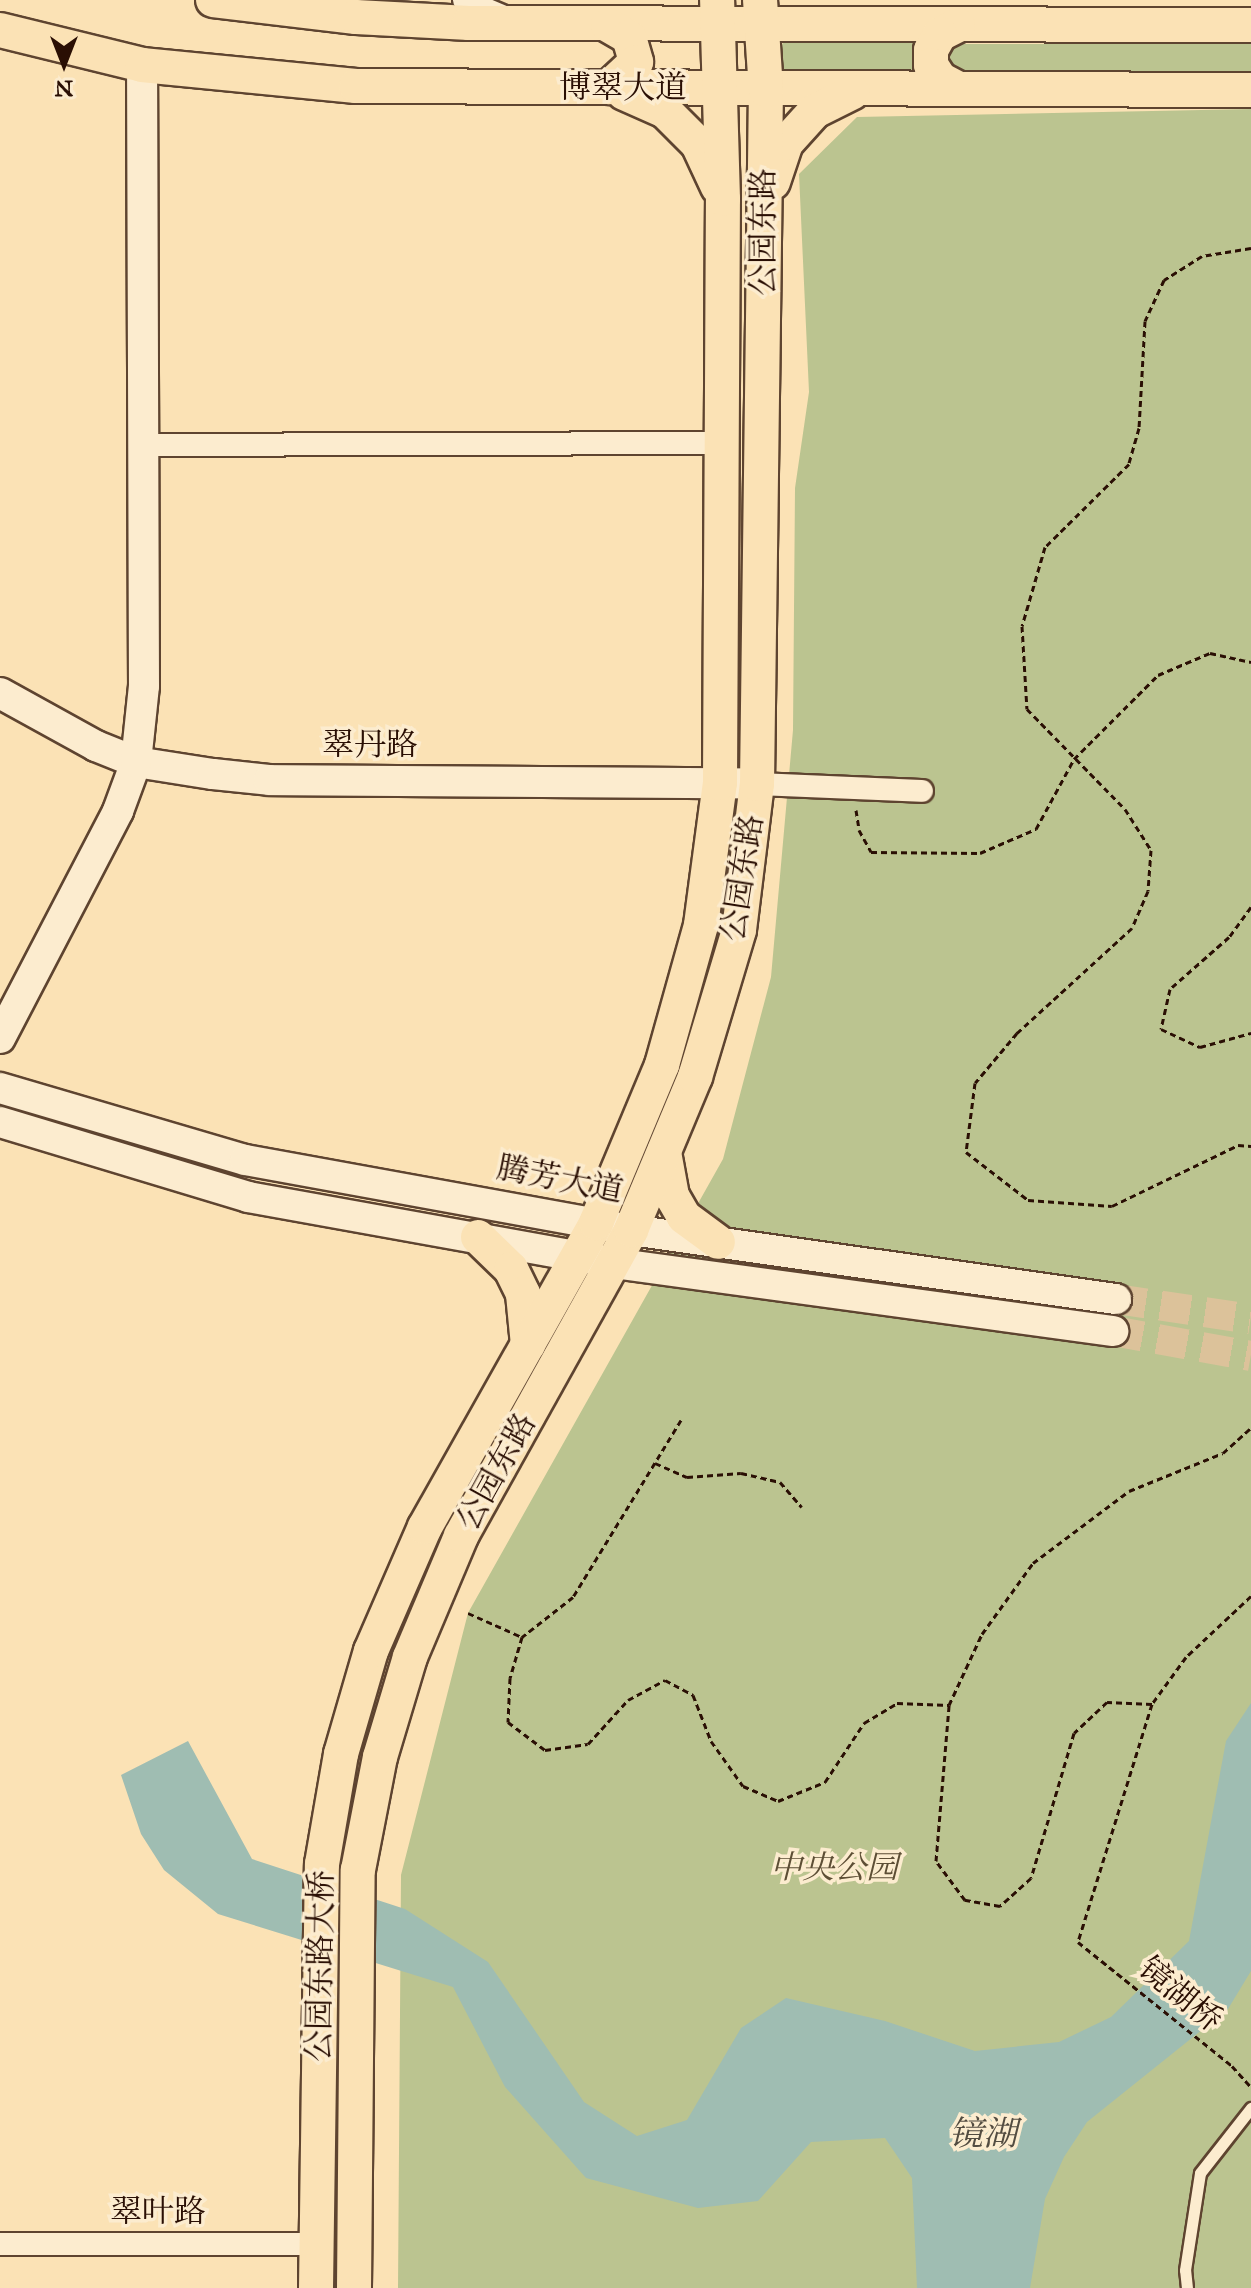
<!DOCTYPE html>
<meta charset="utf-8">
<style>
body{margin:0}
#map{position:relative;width:1251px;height:2288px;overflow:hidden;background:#fbe2b5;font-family:"IM FELL Great Primer","Noto Serif SC",serif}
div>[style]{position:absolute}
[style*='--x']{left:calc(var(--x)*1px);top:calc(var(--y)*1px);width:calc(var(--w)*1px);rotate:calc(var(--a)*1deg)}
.green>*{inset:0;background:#bbc490}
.water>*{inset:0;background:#9fbdb2}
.secondary-tunnel>*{height:30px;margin-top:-15px;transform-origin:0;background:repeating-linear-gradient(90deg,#dcc29a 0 30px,transparent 0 45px)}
.path>*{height:3px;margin-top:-1.5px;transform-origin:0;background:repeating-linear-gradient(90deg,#2a0f04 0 6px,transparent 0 10px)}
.roads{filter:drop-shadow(2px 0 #5e4430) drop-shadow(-2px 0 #5e4430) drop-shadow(0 2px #5e4430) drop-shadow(0 -2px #5e4430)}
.lane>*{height:11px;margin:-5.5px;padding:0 5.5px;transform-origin:5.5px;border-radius:5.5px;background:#fceccf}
.street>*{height:22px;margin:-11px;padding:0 11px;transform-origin:11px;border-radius:11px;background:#fceccf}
.secondary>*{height:30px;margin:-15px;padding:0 15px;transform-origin:15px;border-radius:15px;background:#fceccf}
.primary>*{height:34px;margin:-17px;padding:0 17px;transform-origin:17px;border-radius:17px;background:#fbe2b5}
span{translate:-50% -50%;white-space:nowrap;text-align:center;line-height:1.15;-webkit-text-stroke:7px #fceccf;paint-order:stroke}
.street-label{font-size:32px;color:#2a0f04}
.park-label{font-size:32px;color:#5d4e35;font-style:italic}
.water-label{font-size:34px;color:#534c41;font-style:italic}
.north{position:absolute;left:24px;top:24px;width:80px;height:80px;-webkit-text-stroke:6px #fceccf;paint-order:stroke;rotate:180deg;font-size:22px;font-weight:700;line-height:32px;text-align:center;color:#2a0f04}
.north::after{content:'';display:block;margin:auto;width:28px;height:36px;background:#2a0f04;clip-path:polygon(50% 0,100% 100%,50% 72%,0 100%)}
</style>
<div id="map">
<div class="green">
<div style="clip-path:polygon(785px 41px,918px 42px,918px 71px,784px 72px,780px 47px)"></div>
<div style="clip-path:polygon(947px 44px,1251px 44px,1251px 72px,947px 71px)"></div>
<div style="clip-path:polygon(1251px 109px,1251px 2288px,398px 2288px,401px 1875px,468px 1613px,723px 1159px,771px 977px,793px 730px,795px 488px,809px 392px,799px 174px,857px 117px)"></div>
</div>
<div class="water">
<div style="clip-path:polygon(1251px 1703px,1251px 1971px,1228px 2009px,1087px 2122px,1064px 2157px,1045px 2199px,1030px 2288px,917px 2288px,912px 2178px,885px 2138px,811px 2142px,758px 2201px,698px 2208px,586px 2178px,505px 2087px,453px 1987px,218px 1914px,164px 1870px,141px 1834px,121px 1775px,188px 1741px,252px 1859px,405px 1909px,488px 1962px,584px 2102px,637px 2136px,687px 2120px,741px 2028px,786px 1998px,885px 2021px,975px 2051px,1059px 2042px,1111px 2017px,1189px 1941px,1226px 1741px)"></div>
</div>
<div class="secondary-tunnel">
<div style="--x:1116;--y:1299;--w:136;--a:8.4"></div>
<div style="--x:1113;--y:1331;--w:140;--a:10.3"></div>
</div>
<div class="path">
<div style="--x:1251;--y:248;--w:50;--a:170.7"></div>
<div style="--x:1202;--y:256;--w:45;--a:147.7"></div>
<div style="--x:1164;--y:280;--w:45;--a:114.9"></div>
<div style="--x:1145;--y:321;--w:107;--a:93.2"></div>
<div style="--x:1139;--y:428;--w:37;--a:106"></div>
<div style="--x:1129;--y:464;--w:118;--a:135.3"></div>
<div style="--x:1045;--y:547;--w:82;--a:106.2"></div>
<div style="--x:1022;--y:626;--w:83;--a:86.6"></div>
<div style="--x:1027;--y:709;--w:140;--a:45.6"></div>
<div style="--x:1125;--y:809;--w:49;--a:57.6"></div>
<div style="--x:1151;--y:850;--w:41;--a:94.2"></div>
<div style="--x:1148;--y:891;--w:40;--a:113.4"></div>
<div style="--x:1132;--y:928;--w:156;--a:137.6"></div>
<div style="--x:1017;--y:1033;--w:65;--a:130"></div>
<div style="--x:975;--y:1083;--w:70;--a:97.4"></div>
<div style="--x:966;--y:1152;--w:78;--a:37.7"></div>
<div style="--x:1028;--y:1200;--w:84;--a:4.1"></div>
<div style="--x:1112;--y:1206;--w:140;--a:-25.8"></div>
<div style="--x:1238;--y:1145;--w:13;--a:4"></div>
<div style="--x:856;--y:810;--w:20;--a:81"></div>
<div style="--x:859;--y:830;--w:25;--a:61"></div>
<div style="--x:871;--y:852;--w:109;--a:0.5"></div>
<div style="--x:980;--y:853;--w:61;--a:-23.2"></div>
<div style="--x:1036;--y:829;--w:80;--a:-61.5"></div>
<div style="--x:1074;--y:759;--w:119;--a:-45"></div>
<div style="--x:1158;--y:675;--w:56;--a:-22.9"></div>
<div style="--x:1210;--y:653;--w:42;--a:12.4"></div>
<div style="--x:1251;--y:907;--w:37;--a:126"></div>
<div style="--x:1229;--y:937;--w:79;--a:138.6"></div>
<div style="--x:1170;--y:989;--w:41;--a:102.7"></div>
<div style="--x:1161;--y:1029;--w:43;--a:24.8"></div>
<div style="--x:1200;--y:1047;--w:53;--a:-15.4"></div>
<div style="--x:681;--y:1420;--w:207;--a:121.4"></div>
<div style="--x:573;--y:1597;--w:65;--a:141.9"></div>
<div style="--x:522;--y:1637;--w:43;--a:106.3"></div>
<div style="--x:510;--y:1678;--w:44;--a:92.6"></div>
<div style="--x:508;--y:1722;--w:46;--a:37.1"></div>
<div style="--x:545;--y:1750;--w:43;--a:-7.9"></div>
<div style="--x:588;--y:1744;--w:59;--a:-47.7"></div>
<div style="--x:628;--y:1700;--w:42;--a:-28.4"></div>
<div style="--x:665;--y:1680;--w:32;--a:28"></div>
<div style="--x:693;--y:1695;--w:49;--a:68.6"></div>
<div style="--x:711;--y:1741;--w:55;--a:54.6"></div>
<div style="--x:743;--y:1786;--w:38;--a:23"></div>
<div style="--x:778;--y:1801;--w:51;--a:-22"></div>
<div style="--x:825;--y:1782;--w:71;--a:-56.5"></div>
<div style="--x:864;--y:1723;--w:39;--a:-31"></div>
<div style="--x:897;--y:1703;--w:52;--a:2.2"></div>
<div style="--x:655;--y:1463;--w:35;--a:24"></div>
<div style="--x:687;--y:1477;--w:54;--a:-4.2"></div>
<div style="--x:741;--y:1473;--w:40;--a:13"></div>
<div style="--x:780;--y:1482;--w:33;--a:49"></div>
<div style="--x:1251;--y:1596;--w:89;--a:136.8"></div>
<div style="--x:1186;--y:1657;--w:58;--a:125.9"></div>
<div style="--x:1152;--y:1704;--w:249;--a:107.3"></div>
<div style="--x:1078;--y:1942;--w:198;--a:38.8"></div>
<div style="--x:1232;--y:2066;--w:28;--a:48"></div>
<div style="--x:468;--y:1613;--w:59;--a:24"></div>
<div style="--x:1152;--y:1704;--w:45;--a:-177.5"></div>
<div style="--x:1107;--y:1702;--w:45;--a:136.8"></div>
<div style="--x:1074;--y:1733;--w:151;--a:106.5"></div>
<div style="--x:1031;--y:1878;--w:42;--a:137.9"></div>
<div style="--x:1000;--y:1906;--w:36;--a:-170"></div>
<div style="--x:965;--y:1900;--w:49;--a:-126.6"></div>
<div style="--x:936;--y:1861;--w:157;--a:-85.2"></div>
<div style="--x:949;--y:1705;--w:78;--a:-65.1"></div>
<div style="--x:982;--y:1634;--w:87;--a:-54.3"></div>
<div style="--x:1033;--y:1563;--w:120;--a:-36.9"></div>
<div style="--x:1129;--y:1491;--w:101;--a:-22"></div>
<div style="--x:1223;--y:1453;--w:38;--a:-42"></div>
</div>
<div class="roads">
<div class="lane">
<div style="--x:1187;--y:2288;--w:18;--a:-96"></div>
<div style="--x:1185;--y:2270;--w:98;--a:-81.2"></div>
<div style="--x:1200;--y:2173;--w:83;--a:-51.9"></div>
</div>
<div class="street">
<div style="--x:464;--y:0;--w:41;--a:22.8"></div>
<div style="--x:143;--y:445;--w:579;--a:-0.2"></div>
<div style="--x:757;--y:784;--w:165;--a:2.4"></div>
<div style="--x:0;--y:2244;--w:316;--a:0"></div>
</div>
<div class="secondary">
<div style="--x:0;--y:693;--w:110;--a:28.9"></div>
<div style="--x:96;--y:746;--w:43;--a:21.8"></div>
<div style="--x:136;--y:762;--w:78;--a:8.9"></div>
<div style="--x:213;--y:774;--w:56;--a:6.1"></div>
<div style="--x:269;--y:780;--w:474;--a:0.4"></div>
<div style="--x:0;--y:1038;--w:256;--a:-62.5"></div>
<div style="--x:118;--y:811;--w:52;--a:-69.8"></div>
<div style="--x:136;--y:762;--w:76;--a:-84"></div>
<div style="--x:144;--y:686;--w:621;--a:-90.18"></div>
<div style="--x:0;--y:1088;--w:255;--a:16.4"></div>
<div style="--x:245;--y:1160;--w:392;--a:10.3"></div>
<div style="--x:631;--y:1230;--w:490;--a:8.1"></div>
<div style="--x:0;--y:1122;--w:259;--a:16.8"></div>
<div style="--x:248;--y:1197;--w:371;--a:10.2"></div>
<div style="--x:613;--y:1263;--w:505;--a:7.74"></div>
</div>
<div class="primary">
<div style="--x:213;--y:0;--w:144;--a:6.8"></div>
<div style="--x:356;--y:17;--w:113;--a:3"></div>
<div style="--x:469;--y:23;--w:782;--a:0.15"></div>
<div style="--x:608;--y:25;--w:24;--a:30"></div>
<div style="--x:629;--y:37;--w:26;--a:74"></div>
<div style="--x:636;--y:62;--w:37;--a:137"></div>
<div style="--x:958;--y:25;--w:20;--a:153"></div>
<div style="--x:940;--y:34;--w:18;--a:119"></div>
<div style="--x:931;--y:50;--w:15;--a:90"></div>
<div style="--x:931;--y:65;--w:17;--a:57"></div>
<div style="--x:940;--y:79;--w:21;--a:28"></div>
<div style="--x:0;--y:30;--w:146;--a:13.8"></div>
<div style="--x:142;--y:65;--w:215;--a:5.6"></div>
<div style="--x:356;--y:86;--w:895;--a:0.26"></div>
<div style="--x:624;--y:93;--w:45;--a:23.7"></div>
<div style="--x:665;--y:111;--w:47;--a:45"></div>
<div style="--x:698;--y:144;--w:47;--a:65.1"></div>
<div style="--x:773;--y:182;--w:41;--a:-71.6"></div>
<div style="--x:786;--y:143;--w:43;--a:-47.8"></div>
<div style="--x:815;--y:111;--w:42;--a:-26.6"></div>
<div style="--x:664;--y:1152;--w:45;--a:79.7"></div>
<div style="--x:672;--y:1196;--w:24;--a:60"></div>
<div style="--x:684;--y:1217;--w:42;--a:36.3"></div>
<div style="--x:478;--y:1237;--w:46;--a:44.1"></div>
<div style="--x:511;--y:1269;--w:28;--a:64"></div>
<div style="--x:523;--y:1294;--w:51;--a:84.4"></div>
<div style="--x:316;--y:2288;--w:424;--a:-89.2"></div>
<div style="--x:322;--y:1864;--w:112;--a:-80.2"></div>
<div style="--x:341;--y:1754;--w:107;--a:-73.8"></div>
<div style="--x:371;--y:1651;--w:135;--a:-66.5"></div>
<div style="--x:425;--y:1527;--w:349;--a:-60.6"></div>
<div style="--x:596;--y:1223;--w:171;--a:-67.3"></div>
<div style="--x:662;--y:1065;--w:145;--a:-74.4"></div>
<div style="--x:701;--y:925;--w:143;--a:-82.4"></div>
<div style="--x:720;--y:783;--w:584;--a:-89.71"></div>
<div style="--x:723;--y:199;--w:199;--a:-91.7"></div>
<div style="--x:354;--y:2288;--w:418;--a:-89.5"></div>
<div style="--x:358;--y:1870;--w:115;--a:-79"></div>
<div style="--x:380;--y:1757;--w:104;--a:-73.3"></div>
<div style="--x:410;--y:1657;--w:131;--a:-67.1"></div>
<div style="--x:461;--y:1536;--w:350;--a:-60.9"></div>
<div style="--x:631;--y:1230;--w:166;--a:-67.3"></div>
<div style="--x:695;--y:1077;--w:153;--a:-73.3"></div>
<div style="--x:739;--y:930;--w:147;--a:-83"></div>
<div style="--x:757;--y:784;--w:694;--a:-89.26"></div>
<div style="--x:766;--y:90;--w:90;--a:-93.8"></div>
</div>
</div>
<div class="street-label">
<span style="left:623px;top:88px">博翠大道</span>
<span style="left:764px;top:232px;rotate:-90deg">公园东路</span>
<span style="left:370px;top:745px">翠丹路</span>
<span style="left:743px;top:878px;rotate:-81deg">公园东路</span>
<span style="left:560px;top:1180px;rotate:11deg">腾芳大道</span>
<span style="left:497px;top:1472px;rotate:-61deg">公园东路</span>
<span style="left:321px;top:1966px;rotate:-89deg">公园东路大桥</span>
<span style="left:1180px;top:1995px;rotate:39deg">镜湖桥</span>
<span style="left:158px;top:2212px">翠叶路</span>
</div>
<div class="park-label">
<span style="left:834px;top:1868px">中央公园</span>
</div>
<div class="water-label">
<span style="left:983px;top:2134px">镜湖</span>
</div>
<div class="north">N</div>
</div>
